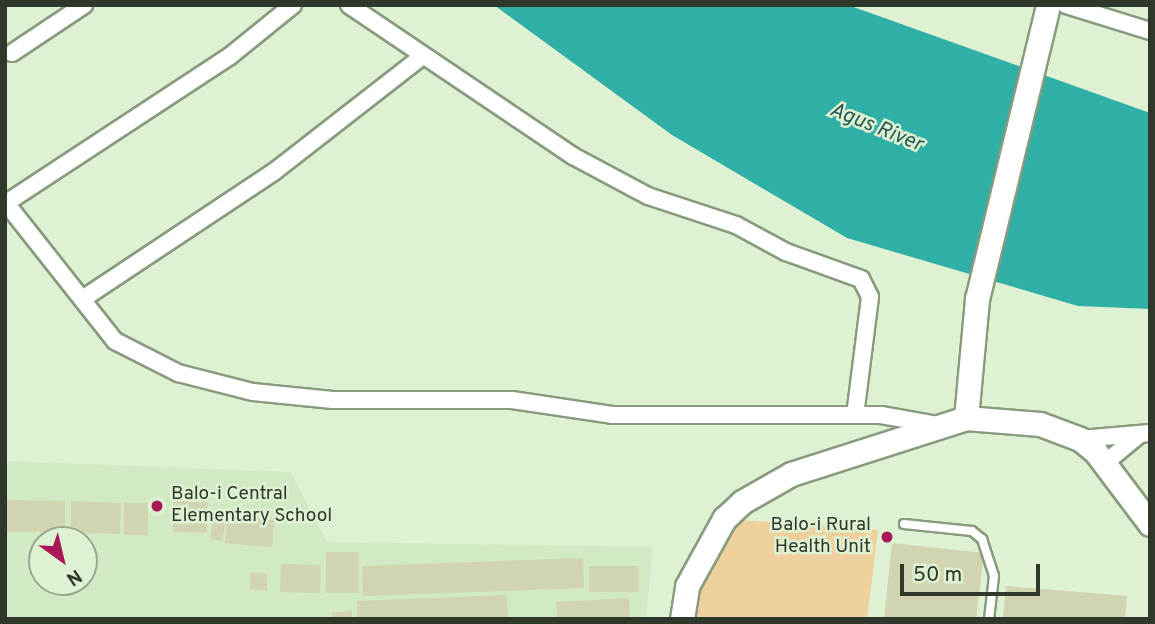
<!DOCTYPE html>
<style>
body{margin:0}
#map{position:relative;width:1155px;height:624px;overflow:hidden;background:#def2d3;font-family:Overpass,sans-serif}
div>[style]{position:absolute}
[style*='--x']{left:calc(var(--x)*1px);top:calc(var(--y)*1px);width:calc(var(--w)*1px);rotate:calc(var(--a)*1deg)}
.built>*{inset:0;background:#d2eac4}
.green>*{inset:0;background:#eed09c}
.water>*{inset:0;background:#2fafa5}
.building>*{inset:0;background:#d2d3b0}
.roads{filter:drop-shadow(2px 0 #889b7e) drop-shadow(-2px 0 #889b7e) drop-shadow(0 2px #889b7e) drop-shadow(0 -2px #889b7e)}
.lane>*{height:8px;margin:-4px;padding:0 4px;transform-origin:4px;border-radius:4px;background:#fff}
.street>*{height:16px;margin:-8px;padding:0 8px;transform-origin:8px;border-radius:8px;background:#fff}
.secondary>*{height:23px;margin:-11.5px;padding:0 11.5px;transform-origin:11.5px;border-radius:11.5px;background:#fff}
.dots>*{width:19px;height:19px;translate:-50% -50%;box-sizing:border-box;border:4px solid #def2d3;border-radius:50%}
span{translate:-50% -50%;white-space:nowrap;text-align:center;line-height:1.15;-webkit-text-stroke:5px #def2d3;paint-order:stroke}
.poi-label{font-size:19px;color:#30382c}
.left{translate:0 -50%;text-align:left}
.right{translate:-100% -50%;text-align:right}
.water-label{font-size:21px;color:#265954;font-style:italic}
.frame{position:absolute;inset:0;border:7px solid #30382c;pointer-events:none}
.north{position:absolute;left:28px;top:526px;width:70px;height:70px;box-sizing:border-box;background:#def2d3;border:2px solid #98a890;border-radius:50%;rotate:146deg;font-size:19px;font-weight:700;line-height:28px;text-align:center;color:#30382c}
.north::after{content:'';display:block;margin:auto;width:24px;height:32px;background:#a81857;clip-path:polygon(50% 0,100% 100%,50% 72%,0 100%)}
.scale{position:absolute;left:900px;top:564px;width:140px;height:32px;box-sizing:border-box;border:4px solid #30382c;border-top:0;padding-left:9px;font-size:21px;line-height:24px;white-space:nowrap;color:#30382c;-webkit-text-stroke:5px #def2d3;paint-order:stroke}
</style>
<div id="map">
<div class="built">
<div style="clip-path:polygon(evenodd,5px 461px,291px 472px,327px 542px,653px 547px,646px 619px,5px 619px,5px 461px,42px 540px,84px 540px,84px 582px,42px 582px,42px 540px)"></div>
</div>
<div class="green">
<div style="clip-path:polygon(741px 520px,878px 530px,867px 619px,694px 619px,708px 554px)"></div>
</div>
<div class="water">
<div style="clip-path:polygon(494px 5px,848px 5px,1150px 113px,1150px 309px,1078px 306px,847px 238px,672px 135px)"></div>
</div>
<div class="building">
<div style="clip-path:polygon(5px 500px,65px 501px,65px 532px,5px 532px)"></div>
<div style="clip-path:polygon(71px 501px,121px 503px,120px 534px,71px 533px)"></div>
<div style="clip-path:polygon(174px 501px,208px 502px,207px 533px,173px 532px)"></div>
<div style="clip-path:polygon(124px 503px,148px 503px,148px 535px,124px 535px)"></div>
<div style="clip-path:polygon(213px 516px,226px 518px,222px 541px,210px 539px)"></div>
<div style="clip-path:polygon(227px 517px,274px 520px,272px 547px,225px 543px)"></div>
<div style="clip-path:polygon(892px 543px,984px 553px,976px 619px,884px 619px)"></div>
<div style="clip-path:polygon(326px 552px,359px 552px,359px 593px,326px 593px)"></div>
<div style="clip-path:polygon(583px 558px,584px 588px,363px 596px,362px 566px)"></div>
<div style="clip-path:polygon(281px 564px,321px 565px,320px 593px,280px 592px)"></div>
<div style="clip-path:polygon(589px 566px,639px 566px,639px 592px,589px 592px)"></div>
<div style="clip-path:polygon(250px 573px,267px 573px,267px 590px,250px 590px)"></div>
<div style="clip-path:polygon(1006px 586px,1127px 596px,1125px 619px,1003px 619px)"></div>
<div style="clip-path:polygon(507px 595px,508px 619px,357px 619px,357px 601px)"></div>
<div style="clip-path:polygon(629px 598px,630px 619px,557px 619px,556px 602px)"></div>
<div style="clip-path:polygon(352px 611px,352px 619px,332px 619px,332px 613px)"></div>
</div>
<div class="roads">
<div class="lane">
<div style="--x:904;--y:524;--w:68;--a:5.9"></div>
<div style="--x:972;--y:531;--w:13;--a:39"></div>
<div style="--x:982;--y:539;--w:39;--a:72"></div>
<div style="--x:994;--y:576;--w:43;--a:96.6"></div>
</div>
<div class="street">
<div style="--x:293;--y:5;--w:81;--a:141"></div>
<div style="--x:230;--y:56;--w:268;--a:146.7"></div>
<div style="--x:6;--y:203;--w:176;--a:51.7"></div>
<div style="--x:115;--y:341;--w:71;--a:26.9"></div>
<div style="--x:178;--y:373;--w:77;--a:14.2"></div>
<div style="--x:253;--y:392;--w:80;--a:5.7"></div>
<div style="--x:333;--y:400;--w:179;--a:0"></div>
<div style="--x:512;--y:400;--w:101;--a:8.5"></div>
<div style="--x:612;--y:415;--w:269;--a:0"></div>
<div style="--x:881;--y:415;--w:57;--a:10.1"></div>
<div style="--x:349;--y:5;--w:270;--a:34"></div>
<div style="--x:573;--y:156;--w:85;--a:28.1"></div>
<div style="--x:648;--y:196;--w:93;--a:18.2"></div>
<div style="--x:736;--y:225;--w:57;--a:28.4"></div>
<div style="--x:786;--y:252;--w:80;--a:19.8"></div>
<div style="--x:861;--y:279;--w:20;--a:63"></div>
<div style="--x:870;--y:297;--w:119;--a:97.2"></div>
<div style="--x:1066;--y:5;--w:88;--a:17.2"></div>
<div style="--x:12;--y:53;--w:87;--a:-33.7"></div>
<div style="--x:84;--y:298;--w:229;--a:-33.6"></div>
<div style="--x:275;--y:171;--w:184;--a:-37.9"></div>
<div style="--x:1080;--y:439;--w:70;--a:-4.9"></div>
<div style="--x:1105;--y:463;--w:45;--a:-39.6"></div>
</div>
<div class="secondary">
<div style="--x:966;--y:418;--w:120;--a:-84.7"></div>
<div style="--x:977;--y:299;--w:302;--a:-76.4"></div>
<div style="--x:682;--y:619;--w:33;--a:-81"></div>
<div style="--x:687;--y:586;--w:77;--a:-61.1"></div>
<div style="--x:724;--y:519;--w:25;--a:-43"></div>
<div style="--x:742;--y:502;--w:56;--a:-29.7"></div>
<div style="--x:791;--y:474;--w:184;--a:-17.7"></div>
<div style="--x:966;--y:418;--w:74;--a:4.6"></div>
<div style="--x:1040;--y:424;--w:43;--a:20.6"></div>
<div style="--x:1080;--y:439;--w:19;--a:39"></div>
<div style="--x:1095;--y:451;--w:91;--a:53"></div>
</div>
</div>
<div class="dots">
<div style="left:157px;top:506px;background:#a81857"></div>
<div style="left:887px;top:537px;background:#a81857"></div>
</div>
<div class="poi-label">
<span class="left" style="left:171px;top:506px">Balo-i Central<br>Elementary School</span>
<span class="right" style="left:871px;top:537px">Balo-i Rural<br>Health Unit</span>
</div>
<div class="water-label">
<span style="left:876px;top:128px;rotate:22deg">Agus River</span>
</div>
<div class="frame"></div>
<div class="north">N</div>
<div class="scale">50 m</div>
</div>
